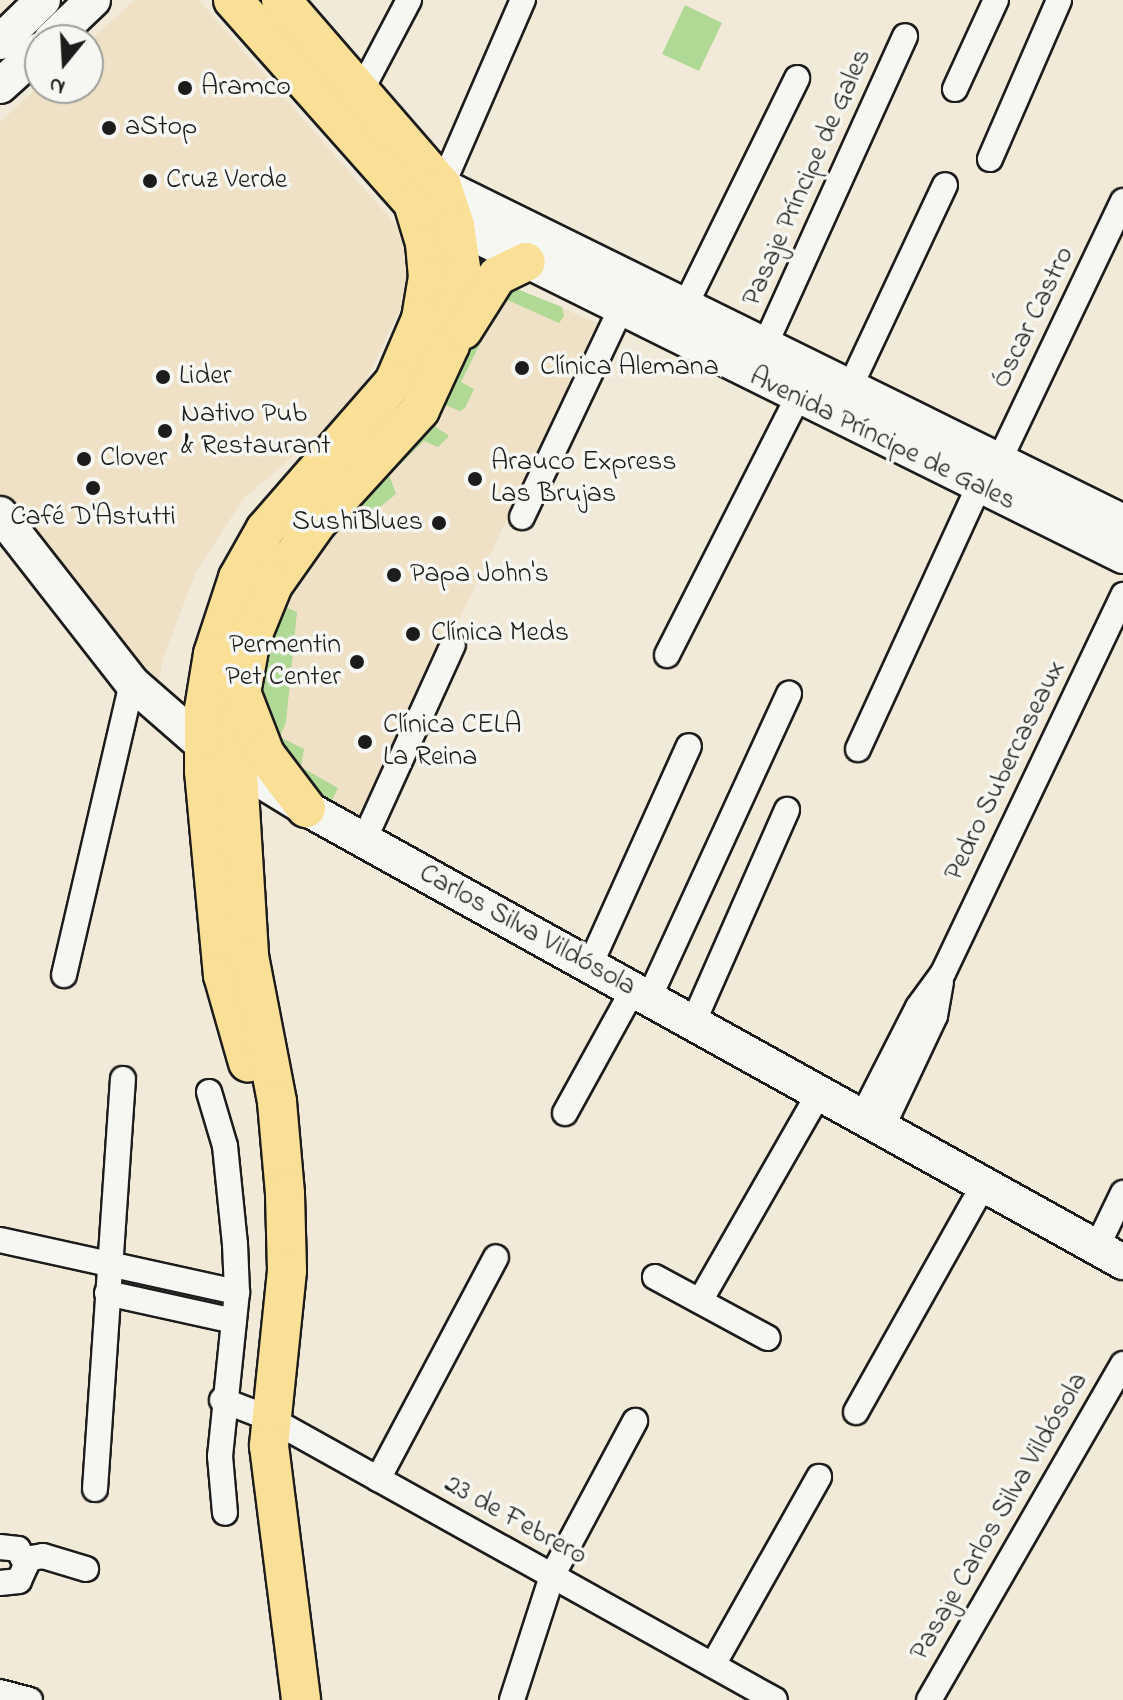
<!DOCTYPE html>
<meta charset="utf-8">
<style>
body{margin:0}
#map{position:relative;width:1123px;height:1700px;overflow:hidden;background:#f1ead8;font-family:"Indie Flower",sans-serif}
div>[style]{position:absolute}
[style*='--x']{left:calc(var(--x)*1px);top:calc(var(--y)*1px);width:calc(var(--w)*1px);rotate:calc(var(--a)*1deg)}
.built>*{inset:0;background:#eee1c6}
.green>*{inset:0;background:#b0d995}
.roads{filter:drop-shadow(2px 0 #1c1c1c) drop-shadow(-2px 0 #1c1c1c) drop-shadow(0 2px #1c1c1c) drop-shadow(0 -2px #1c1c1c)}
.street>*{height:24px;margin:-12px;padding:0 12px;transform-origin:12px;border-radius:12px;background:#f6f6f2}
.secondary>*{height:34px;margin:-17px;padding:0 17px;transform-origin:17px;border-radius:17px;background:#f6f6f2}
.primary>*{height:38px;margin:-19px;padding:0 19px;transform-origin:19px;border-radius:19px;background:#fadf96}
.dots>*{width:22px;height:22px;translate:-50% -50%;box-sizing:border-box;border:4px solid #f6f6f2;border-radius:50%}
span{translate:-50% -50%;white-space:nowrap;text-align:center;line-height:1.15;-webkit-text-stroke:7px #f6f6f2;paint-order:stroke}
.poi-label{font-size:28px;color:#1c1c1c}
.left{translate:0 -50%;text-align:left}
.right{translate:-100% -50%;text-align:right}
.street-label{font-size:28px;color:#1c1c1c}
.north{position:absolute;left:24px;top:24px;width:80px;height:80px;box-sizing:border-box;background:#f6f6f2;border:2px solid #9f9f9c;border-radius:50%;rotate:198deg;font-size:22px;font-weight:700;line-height:32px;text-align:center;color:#1c1c1c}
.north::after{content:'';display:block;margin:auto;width:28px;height:36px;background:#1c1c1c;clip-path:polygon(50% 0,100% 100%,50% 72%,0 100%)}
</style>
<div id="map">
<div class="built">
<div style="clip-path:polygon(135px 0,199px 0,409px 240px,408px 292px,354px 405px,243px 499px,196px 572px,163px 658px,157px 692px,0 502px,0 122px,40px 85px,88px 88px,88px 42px)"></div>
<div style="clip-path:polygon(502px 283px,600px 324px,361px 825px,290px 776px,259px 660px,274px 611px)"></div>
</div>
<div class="green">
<div style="clip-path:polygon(685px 5px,722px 23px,699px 71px,662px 54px)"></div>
<div style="clip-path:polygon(502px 283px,562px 307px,564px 316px,559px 323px,503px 298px,461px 382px,474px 389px,465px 408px,460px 411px,438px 402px)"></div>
<div style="clip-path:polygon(426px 420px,449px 436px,438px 447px,424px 441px,389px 475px,396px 494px,369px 516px,356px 495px)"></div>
<div style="clip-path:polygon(278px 604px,297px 612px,286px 722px,280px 737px,304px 749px,301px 767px,338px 788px,329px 806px,315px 798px,257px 710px,259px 660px)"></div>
</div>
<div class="roads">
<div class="street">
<div style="--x:955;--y:89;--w:98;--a:-65.3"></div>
<div style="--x:361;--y:91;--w:103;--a:-62.2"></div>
<div style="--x:990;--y:159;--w:173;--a:-66.5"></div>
<div style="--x:442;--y:186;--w:203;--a:-66.5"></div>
<div style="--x:685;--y:306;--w:254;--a:-63.8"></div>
<div style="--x:765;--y:345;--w:339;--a:-65.6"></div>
<div style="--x:850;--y:387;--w:223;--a:-64.8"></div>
<div style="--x:999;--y:461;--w:288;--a:-64.5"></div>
<div style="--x:522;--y:517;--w:228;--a:-64.6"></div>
<div style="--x:667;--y:655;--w:287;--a:-63.1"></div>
<div style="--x:858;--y:749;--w:287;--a:-65.3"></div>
<div style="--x:364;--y:840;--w:214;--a:-65.5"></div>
<div style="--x:590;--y:965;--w:240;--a:-65.7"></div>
<div style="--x:64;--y:975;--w:300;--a:-76.9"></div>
<div style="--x:649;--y:998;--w:335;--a:-65.3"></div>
<div style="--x:693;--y:1023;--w:233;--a:-66.2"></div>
<div style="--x:209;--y:1092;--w:56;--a:73.5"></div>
<div style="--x:225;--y:1146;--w:99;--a:84.2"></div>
<div style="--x:235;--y:1244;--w:48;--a:87.6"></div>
<div style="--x:237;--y:1292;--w:165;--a:95.9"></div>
<div style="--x:220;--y:1456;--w:57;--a:85"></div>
<div style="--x:565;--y:1113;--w:141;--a:-61.1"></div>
<div style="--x:862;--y:1117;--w:123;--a:-63"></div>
<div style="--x:918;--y:1007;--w:42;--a:-53.7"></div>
<div style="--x:943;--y:973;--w:419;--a:-64.5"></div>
<div style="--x:882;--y:1128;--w:124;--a:-64.7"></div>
<div style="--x:935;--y:1016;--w:34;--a:-80"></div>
<div style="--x:0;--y:1240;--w:243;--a:12.4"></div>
<div style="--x:1097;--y:1247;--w:60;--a:-64.3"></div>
<div style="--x:655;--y:1277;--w:128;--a:28.4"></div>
<div style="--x:107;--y:1293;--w:130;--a:12.4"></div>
<div style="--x:700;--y:1301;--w:240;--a:-60.2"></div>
<div style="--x:222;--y:1400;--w:50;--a:21"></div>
<div style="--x:269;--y:1418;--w:579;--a:29.13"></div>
<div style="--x:856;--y:1412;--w:261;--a:-60.7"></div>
<div style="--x:378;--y:1479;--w:251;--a:-62"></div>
<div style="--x:95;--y:1489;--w:411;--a:-86.1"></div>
<div style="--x:0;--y:1547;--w:18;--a:6"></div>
<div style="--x:18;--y:1549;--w:18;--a:63"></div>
<div style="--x:26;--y:1565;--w:17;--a:114"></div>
<div style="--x:19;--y:1581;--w:19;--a:174"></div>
<div style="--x:25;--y:1559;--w:18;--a:-9"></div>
<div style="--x:43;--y:1556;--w:45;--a:16.8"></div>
<div style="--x:713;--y:1665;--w:216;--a:-60.6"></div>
<div style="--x:0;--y:1692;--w:31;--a:15"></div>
<div style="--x:512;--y:1700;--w:130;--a:-72.1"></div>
<div style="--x:552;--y:1576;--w:176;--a:-61.8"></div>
<div style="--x:929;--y:1700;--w:388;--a:-60"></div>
</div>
<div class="secondary">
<div style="--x:51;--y:40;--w:58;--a:-43.6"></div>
<div style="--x:0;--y:42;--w:60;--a:-44.3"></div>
<div style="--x:0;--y:86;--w:54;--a:-42"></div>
<div style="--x:425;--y:196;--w:20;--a:-30"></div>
<div style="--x:442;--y:186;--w:759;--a:26.26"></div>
<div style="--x:435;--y:215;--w:768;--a:26.36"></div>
<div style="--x:0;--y:514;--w:214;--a:52"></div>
<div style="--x:132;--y:683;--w:94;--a:41.1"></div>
<div style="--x:203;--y:745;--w:121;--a:31.5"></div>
<div style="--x:306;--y:808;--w:935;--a:29.06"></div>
</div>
<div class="primary">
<div style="--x:233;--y:0;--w:271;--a:48.4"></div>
<div style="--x:413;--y:203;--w:42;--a:73.3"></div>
<div style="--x:425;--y:243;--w:34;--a:85"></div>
<div style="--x:428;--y:277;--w:43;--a:99.5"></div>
<div style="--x:421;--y:319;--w:69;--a:113.2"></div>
<div style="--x:394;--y:382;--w:196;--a:131.1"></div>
<div style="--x:265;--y:530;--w:55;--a:119.4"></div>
<div style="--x:238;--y:578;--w:80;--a:108.2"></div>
<div style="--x:213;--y:654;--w:56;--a:99.3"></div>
<div style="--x:204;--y:709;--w:62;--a:90"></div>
<div style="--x:204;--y:771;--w:205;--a:84.7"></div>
<div style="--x:223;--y:975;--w:91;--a:74.1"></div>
<div style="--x:281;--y:0;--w:246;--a:49.1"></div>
<div style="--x:442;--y:186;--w:42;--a:72"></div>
<div style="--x:455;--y:226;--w:49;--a:81.7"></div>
<div style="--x:462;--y:274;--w:72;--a:99.6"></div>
<div style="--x:450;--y:345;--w:72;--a:114.8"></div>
<div style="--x:420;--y:410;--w:154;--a:132.4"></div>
<div style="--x:316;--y:524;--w:75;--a:125.2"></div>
<div style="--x:273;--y:585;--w:58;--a:112.2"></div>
<div style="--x:251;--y:639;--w:87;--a:100.5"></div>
<div style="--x:235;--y:725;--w:231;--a:86.5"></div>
<div style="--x:249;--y:956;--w:149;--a:79.1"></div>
<div style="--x:277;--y:1102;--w:92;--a:85"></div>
<div style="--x:285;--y:1194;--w:77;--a:88.5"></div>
<div style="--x:287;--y:1271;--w:176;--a:95.9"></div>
<div style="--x:269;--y:1446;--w:256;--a:82.8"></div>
<div style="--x:463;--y:330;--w:64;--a:-57.8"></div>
<div style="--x:497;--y:276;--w:32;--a:-26"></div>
<div style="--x:243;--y:697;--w:61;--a:68.9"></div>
<div style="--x:265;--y:754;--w:68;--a:52.8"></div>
</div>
</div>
<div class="dots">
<div style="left:185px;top:88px;background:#1c1c1c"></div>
<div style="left:109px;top:128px;background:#1c1c1c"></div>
<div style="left:150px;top:181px;background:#1c1c1c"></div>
<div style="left:522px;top:368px;background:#1c1c1c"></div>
<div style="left:163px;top:377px;background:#1c1c1c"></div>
<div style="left:165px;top:431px;background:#1c1c1c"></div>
<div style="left:84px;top:459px;background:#1c1c1c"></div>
<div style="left:475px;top:479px;background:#1c1c1c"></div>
<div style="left:93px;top:488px;background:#1c1c1c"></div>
<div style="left:439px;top:523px;background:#1c1c1c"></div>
<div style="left:394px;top:575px;background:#1c1c1c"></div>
<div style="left:413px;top:634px;background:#1c1c1c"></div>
<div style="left:357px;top:662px;background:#1c1c1c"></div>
<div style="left:365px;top:742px;background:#1c1c1c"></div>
</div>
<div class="poi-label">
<span class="left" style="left:201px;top:88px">Aramco</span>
<span class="left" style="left:125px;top:128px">aStop</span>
<span class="left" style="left:166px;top:181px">Cruz Verde</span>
<span class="left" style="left:540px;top:368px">Clínica Alemana</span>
<span class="left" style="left:179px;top:377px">Lider</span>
<span class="left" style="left:181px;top:431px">Nativo Pub<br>&amp; Restaurant</span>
<span class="left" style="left:100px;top:459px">Clover</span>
<span class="left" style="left:491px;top:479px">Arauco Express<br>Las Brujas</span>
<span style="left:93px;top:518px">Café D'Astutti</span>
<span class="right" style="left:423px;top:523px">SushiBlues</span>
<span class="left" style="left:410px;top:575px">Papa John's</span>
<span class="left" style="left:431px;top:634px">Clínica Meds</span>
<span class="right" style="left:341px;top:662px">Permentin<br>Pet Center</span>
<span class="left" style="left:383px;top:742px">Clínica CELA<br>La Reina</span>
</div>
<div class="street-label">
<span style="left:808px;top:178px;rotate:-66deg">Pasaje Príncipe de Gales</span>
<span style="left:1034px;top:318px;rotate:-64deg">Óscar Castro</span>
<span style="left:882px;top:440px;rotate:26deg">Avenida Príncipe de Gales</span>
<span style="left:1006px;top:771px;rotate:-64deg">Pedro Subercaseaux</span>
<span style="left:527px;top:931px;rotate:29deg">Carlos Silva Vildósola</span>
<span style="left:1000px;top:1517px;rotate:-60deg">Pasaje Carlos Silva Vildósola</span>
<span style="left:515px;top:1521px;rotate:29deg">23 de Febrero</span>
</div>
<div class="north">N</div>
</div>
